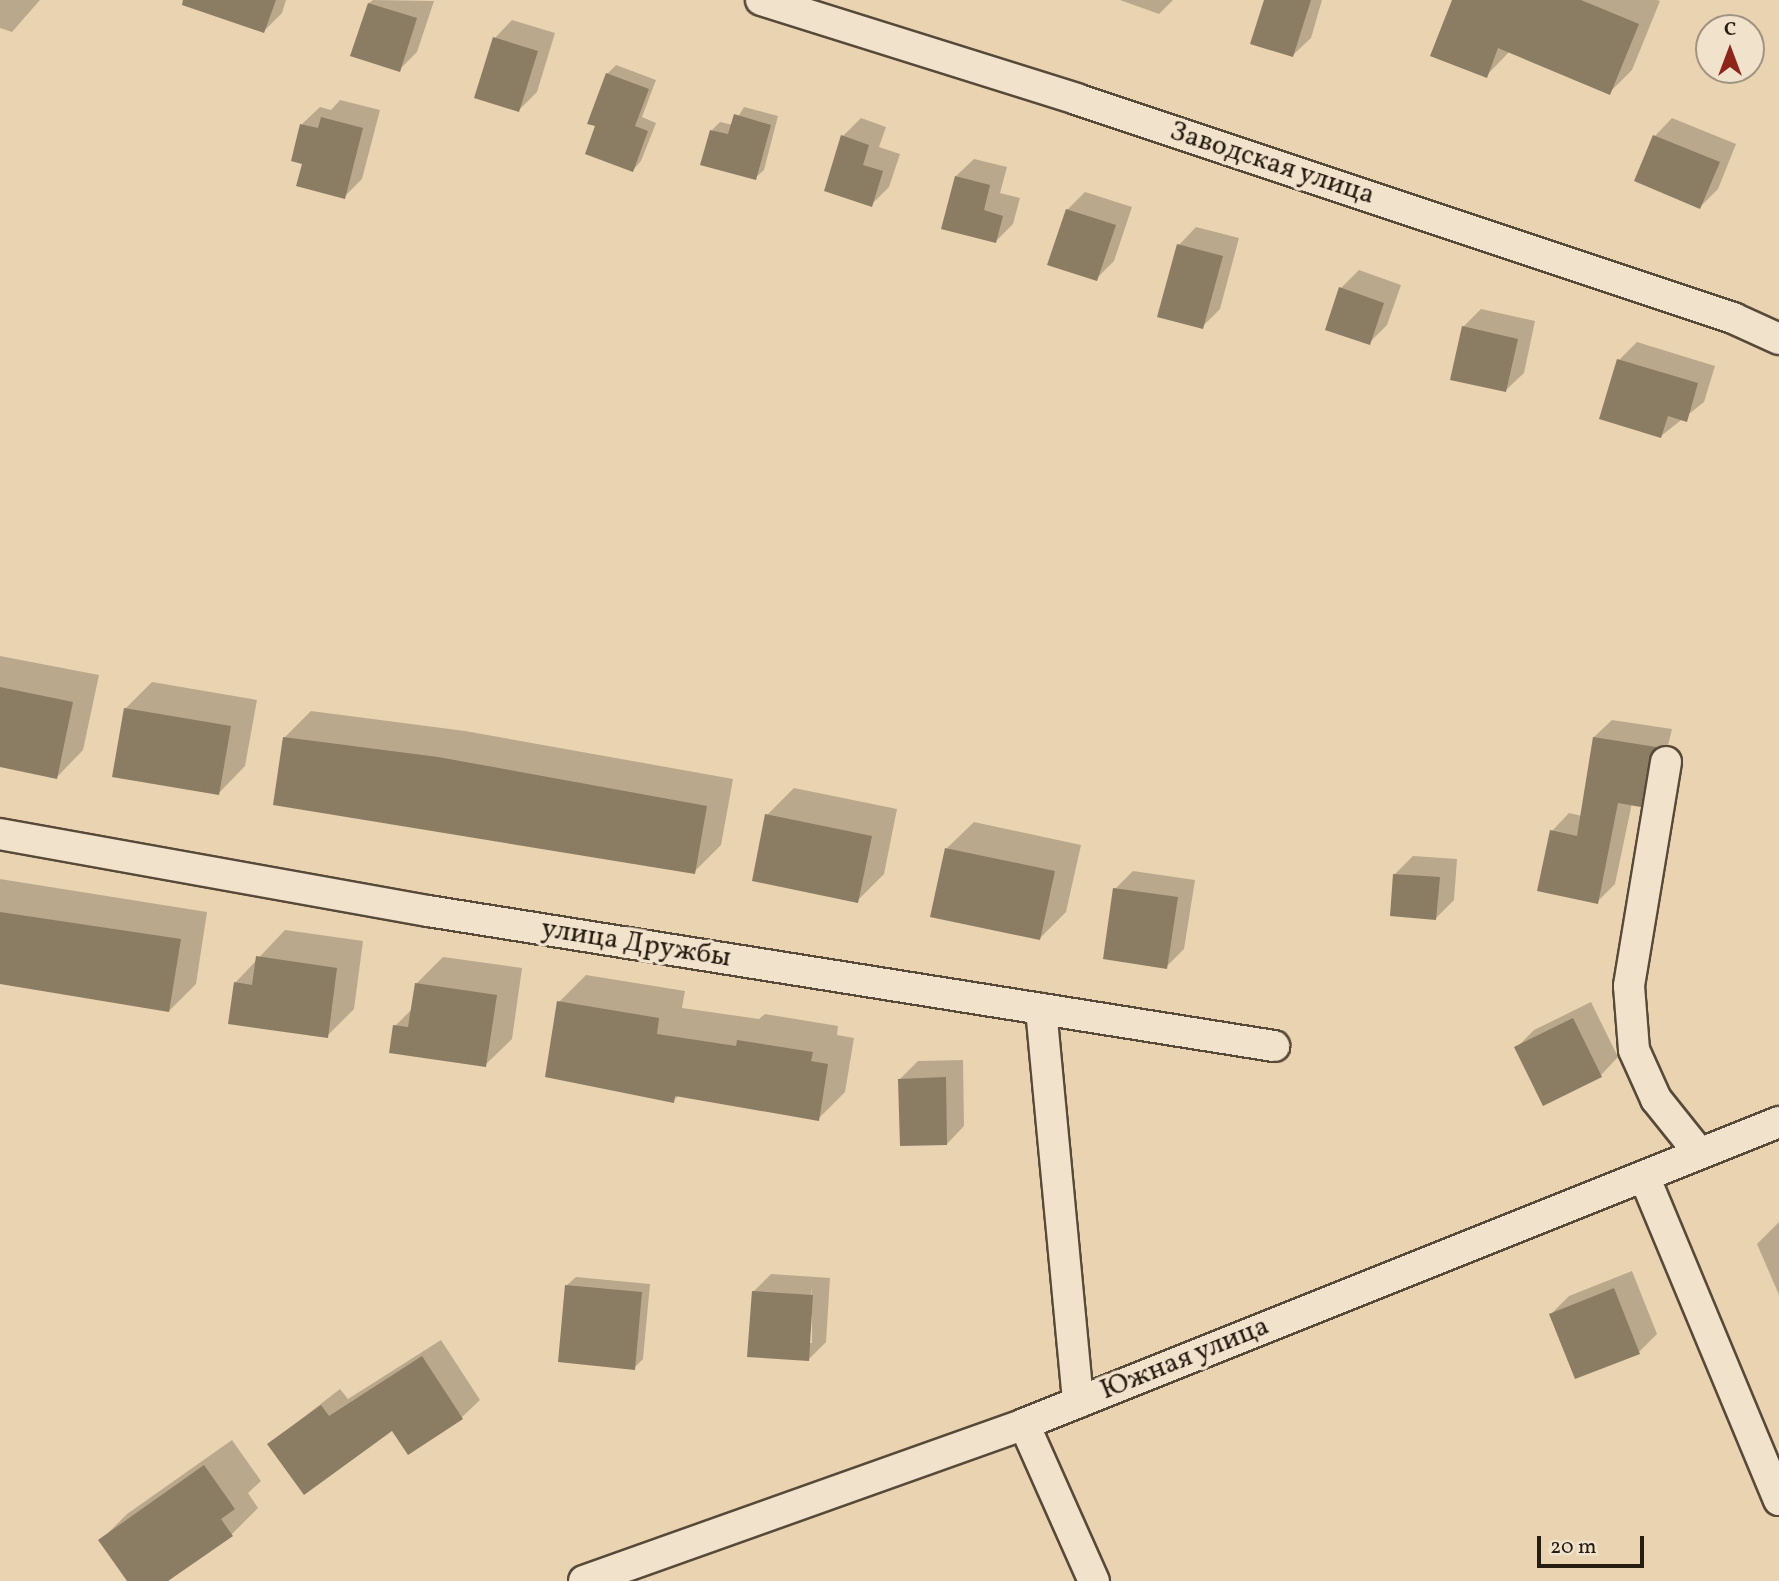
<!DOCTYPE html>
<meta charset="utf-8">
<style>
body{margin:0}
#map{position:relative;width:1779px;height:1581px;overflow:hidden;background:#e9d3b1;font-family:Vollkorn,serif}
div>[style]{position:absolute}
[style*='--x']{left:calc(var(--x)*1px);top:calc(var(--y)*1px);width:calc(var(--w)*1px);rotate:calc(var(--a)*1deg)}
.shadow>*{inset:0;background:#0003}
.building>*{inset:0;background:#8b7c64}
.roads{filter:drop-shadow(2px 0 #574a39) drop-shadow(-2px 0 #574a39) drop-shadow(0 2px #574a39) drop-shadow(0 -2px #574a39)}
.street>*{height:30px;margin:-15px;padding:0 15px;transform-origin:15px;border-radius:15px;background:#f1e2cc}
span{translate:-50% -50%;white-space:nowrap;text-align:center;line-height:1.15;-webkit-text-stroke:7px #f1e2cc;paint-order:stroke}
.street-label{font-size:28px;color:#261d11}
.north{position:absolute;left:1695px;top:14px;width:70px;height:70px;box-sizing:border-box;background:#f1e2cc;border:2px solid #a09381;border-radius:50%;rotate:0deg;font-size:19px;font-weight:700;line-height:28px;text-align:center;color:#261d11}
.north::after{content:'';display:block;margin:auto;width:24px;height:32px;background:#8f2418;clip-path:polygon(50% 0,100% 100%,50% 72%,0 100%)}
.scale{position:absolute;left:1537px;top:1536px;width:107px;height:32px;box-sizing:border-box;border:4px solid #261d11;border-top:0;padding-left:9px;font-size:21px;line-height:24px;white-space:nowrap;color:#261d11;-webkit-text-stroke:5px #f1e2cc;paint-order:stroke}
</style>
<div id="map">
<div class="shadow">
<div style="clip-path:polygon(0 0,40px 0,12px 32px,0 28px)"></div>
<div style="clip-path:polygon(214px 0,286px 0,282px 13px,264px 31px)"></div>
<div style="clip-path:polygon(373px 0,434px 1px,417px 52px,399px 70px,369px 3px)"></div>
<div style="clip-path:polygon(1120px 0,1173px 0,1159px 14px)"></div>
<div style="clip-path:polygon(1266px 0,1322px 0,1311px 38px,1293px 55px)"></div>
<div style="clip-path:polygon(1453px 0,1657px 0,1660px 1px,1632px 70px,1609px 93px,1510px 51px,1487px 75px)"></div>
<div style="clip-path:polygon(512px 20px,555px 33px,537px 92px,519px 110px,495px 38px)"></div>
<div style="clip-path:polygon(616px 65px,656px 80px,642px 117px,656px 123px,641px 161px,633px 170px,597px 125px,607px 74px)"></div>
<div style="clip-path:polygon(340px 100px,380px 110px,362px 179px,344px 197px,302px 124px,320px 107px,331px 110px)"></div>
<div style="clip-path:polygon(744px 107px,778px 116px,764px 170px,755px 178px,712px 130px,720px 122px,733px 125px)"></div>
<div style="clip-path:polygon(861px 118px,886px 127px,879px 147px,900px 154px,889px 187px,871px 205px,843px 136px)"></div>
<div style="clip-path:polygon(1672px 118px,1736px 144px,1718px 189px,1700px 207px,1655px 136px)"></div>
<div style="clip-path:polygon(974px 159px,1007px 167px,1000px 193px,1020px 198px,1013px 224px,995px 242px,956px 176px)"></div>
<div style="clip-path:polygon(1085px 192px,1132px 207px,1114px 261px,1096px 279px,1067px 210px)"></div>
<div style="clip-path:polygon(1196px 227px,1239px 238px,1220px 309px,1202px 327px,1179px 245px)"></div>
<div style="clip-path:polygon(1359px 270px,1401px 285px,1387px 325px,1369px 343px,1327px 329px,1341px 288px)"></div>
<div style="clip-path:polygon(1481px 309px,1535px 321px,1524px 373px,1506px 390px,1463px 327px)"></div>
<div style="clip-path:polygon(1637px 342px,1715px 366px,1704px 402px,1661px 436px,1619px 360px)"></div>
<div style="clip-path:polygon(0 656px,99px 675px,83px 750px,57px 777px,0 757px)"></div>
<div style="clip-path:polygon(152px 682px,257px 700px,245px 766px,219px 793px,125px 709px)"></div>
<div style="clip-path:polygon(311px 711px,465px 731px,733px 779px,721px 845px,694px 872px,284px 738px)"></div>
<div style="clip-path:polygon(1612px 720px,1672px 729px,1658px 787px,1640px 805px,1632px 803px,1615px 884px,1597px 902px,1552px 831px,1569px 813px,1582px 816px,1594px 737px)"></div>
<div style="clip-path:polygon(794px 788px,897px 809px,884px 874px,857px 901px,767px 815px)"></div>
<div style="clip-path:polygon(974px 822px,1081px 845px,1066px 912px,1040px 938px,947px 848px)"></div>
<div style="clip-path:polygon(1413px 856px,1457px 859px,1454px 900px,1436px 918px,1395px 874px)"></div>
<div style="clip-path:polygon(1133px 871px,1195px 880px,1184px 949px,1166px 967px,1115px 889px)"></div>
<div style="clip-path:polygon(0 879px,207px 912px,196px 984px,169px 1011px,0 983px)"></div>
<div style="clip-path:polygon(285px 930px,363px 941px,354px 1009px,327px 1036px,235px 983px)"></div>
<div style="clip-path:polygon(443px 957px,522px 968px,512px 1039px,485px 1065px,395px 1026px,413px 1008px,416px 984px)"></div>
<div style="clip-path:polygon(586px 975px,685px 991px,682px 1008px,759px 1019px,765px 1014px,838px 1026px,837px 1035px,854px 1038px,845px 1092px,818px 1119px,679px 1095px,673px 1101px,559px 1002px)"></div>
<div style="clip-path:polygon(1591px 1002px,1618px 1057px,1601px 1075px,1516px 1048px,1534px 1030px)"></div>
<div style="clip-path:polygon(963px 1060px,964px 1126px,947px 1144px,900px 1079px,918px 1061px)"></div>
<div style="clip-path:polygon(1779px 1222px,1779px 1295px,1757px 1244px)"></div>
<div style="clip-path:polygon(1632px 1271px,1657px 1334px,1639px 1352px,1576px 1377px,1551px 1314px,1569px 1296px)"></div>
<div style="clip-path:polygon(evenodd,771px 1274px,830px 1278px,826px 1342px,808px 1360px,753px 1292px,771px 1274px,812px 1286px,812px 1343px,808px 1343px,812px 1286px)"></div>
<div style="clip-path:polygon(576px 1277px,650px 1284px,643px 1359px,634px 1368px,567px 1285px)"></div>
<div style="clip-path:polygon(441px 1340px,480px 1400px,462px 1417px,269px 1444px,340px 1389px,348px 1399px)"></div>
<div style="clip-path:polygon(232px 1440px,261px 1481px,248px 1493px,258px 1508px,232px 1534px,165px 1581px,129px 1581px,100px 1541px,127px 1514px)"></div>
</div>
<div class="building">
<div style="clip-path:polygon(183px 0,276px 0,264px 33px,182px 5px)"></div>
<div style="clip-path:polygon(1264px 0,1311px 0,1293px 57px,1250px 44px)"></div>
<div style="clip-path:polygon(1452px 0,1581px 0,1639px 24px,1610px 95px,1498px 48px,1487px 78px,1430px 56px)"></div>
<div style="clip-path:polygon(368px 3px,417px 18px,400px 72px,350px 56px)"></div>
<div style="clip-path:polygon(493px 37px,538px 51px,519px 112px,474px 98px)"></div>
<div style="clip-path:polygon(606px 73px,649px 89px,635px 126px,648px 131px,633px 172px,585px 154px,595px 126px,587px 124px)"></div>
<div style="clip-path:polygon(734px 114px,771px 125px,756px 180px,700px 165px,710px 130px,728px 134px)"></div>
<div style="clip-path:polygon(321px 117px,363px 128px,345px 199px,296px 186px,302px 164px,291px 161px,300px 124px,318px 128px)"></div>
<div style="clip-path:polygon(841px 135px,869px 145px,863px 165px,883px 171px,872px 207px,824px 191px)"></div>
<div style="clip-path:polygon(1653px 135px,1720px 162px,1700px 209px,1634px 181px)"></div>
<div style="clip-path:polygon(955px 176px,990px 185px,984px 210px,1003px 216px,996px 243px,941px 229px)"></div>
<div style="clip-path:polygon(1066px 209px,1116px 225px,1097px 281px,1047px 265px)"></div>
<div style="clip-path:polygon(1177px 244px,1223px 256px,1203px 329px,1157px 317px)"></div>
<div style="clip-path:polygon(1339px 287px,1384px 303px,1370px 345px,1325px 330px)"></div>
<div style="clip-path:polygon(1462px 326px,1518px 339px,1506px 392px,1450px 380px)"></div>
<div style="clip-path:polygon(1617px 359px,1698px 383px,1687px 422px,1668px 416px,1661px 438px,1599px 419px)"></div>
<div style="clip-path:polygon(0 687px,73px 702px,57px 779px,0 767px)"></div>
<div style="clip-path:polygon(124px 708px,231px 726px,219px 795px,112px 777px)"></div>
<div style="clip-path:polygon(283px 737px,438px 757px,707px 806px,695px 874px,273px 805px)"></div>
<div style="clip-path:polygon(1593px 737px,1656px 747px,1649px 759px,1641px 807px,1618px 803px,1598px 904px,1537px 891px,1550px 830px,1577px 836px)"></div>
<div style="clip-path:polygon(765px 814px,872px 836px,858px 903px,752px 881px)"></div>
<div style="clip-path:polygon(945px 848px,1055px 871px,1040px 940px,930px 917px)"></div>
<div style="clip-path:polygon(1393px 874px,1440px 877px,1436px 920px,1390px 916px)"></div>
<div style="clip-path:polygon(1113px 888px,1178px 897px,1167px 969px,1103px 959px)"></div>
<div style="clip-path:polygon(0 912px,181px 939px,169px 1012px,0 984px)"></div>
<div style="clip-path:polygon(256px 956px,337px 968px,328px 1038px,228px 1024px,234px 982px,252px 985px)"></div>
<div style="clip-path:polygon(415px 983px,497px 995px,486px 1067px,389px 1053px,393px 1025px,408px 1027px)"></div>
<div style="clip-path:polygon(557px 1001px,659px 1018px,657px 1034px,736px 1046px,737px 1040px,813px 1052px,811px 1061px,828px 1064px,819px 1121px,675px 1096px,674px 1103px,545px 1077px)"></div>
<div style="clip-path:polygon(1573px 1018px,1602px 1077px,1543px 1106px,1514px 1047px)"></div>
<div style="clip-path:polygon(946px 1077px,947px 1145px,900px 1146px,898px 1079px)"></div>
<div style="clip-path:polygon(565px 1285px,642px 1292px,635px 1370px,558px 1362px)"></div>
<div style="clip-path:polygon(1614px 1288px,1640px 1354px,1575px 1379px,1549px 1314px)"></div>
<div style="clip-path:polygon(752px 1291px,813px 1295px,809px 1361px,747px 1357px)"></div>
<div style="clip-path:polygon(422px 1356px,463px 1419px,408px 1455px,392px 1431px,304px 1495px,267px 1444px,321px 1405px,329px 1416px)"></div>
<div style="clip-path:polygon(204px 1465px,235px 1509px,221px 1519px,233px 1536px,168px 1581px,127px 1581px,98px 1540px)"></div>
</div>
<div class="roads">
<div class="street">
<div style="--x:761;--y:0;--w:330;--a:17.4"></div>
<div style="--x:1076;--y:99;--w:693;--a:18.43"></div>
<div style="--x:1733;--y:318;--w:51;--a:24.5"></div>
<div style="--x:1666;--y:762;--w:227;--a:99.4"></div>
<div style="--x:1629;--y:986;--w:64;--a:85.5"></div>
<div style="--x:1634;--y:1050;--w:54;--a:65.8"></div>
<div style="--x:1656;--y:1099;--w:70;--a:51.3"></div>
<div style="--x:0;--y:834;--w:435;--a:10.2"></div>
<div style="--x:428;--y:911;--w:857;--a:9.07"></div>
<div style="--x:1041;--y:1009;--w:395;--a:84.6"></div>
<div style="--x:1644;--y:1176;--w:351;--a:67.4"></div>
<div style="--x:1024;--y:1424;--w:172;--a:66"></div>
<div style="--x:584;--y:1581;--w:467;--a:-19.6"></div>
<div style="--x:1024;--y:1424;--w:813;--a:-21.8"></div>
</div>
</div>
<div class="street-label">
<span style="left:1272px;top:164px;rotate:18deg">Заводская улица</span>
<span style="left:636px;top:944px;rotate:9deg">улица Дружбы</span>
<span style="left:1185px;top:1359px;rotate:-22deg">Южная улица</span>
</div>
<div class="north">С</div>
<div class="scale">20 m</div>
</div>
